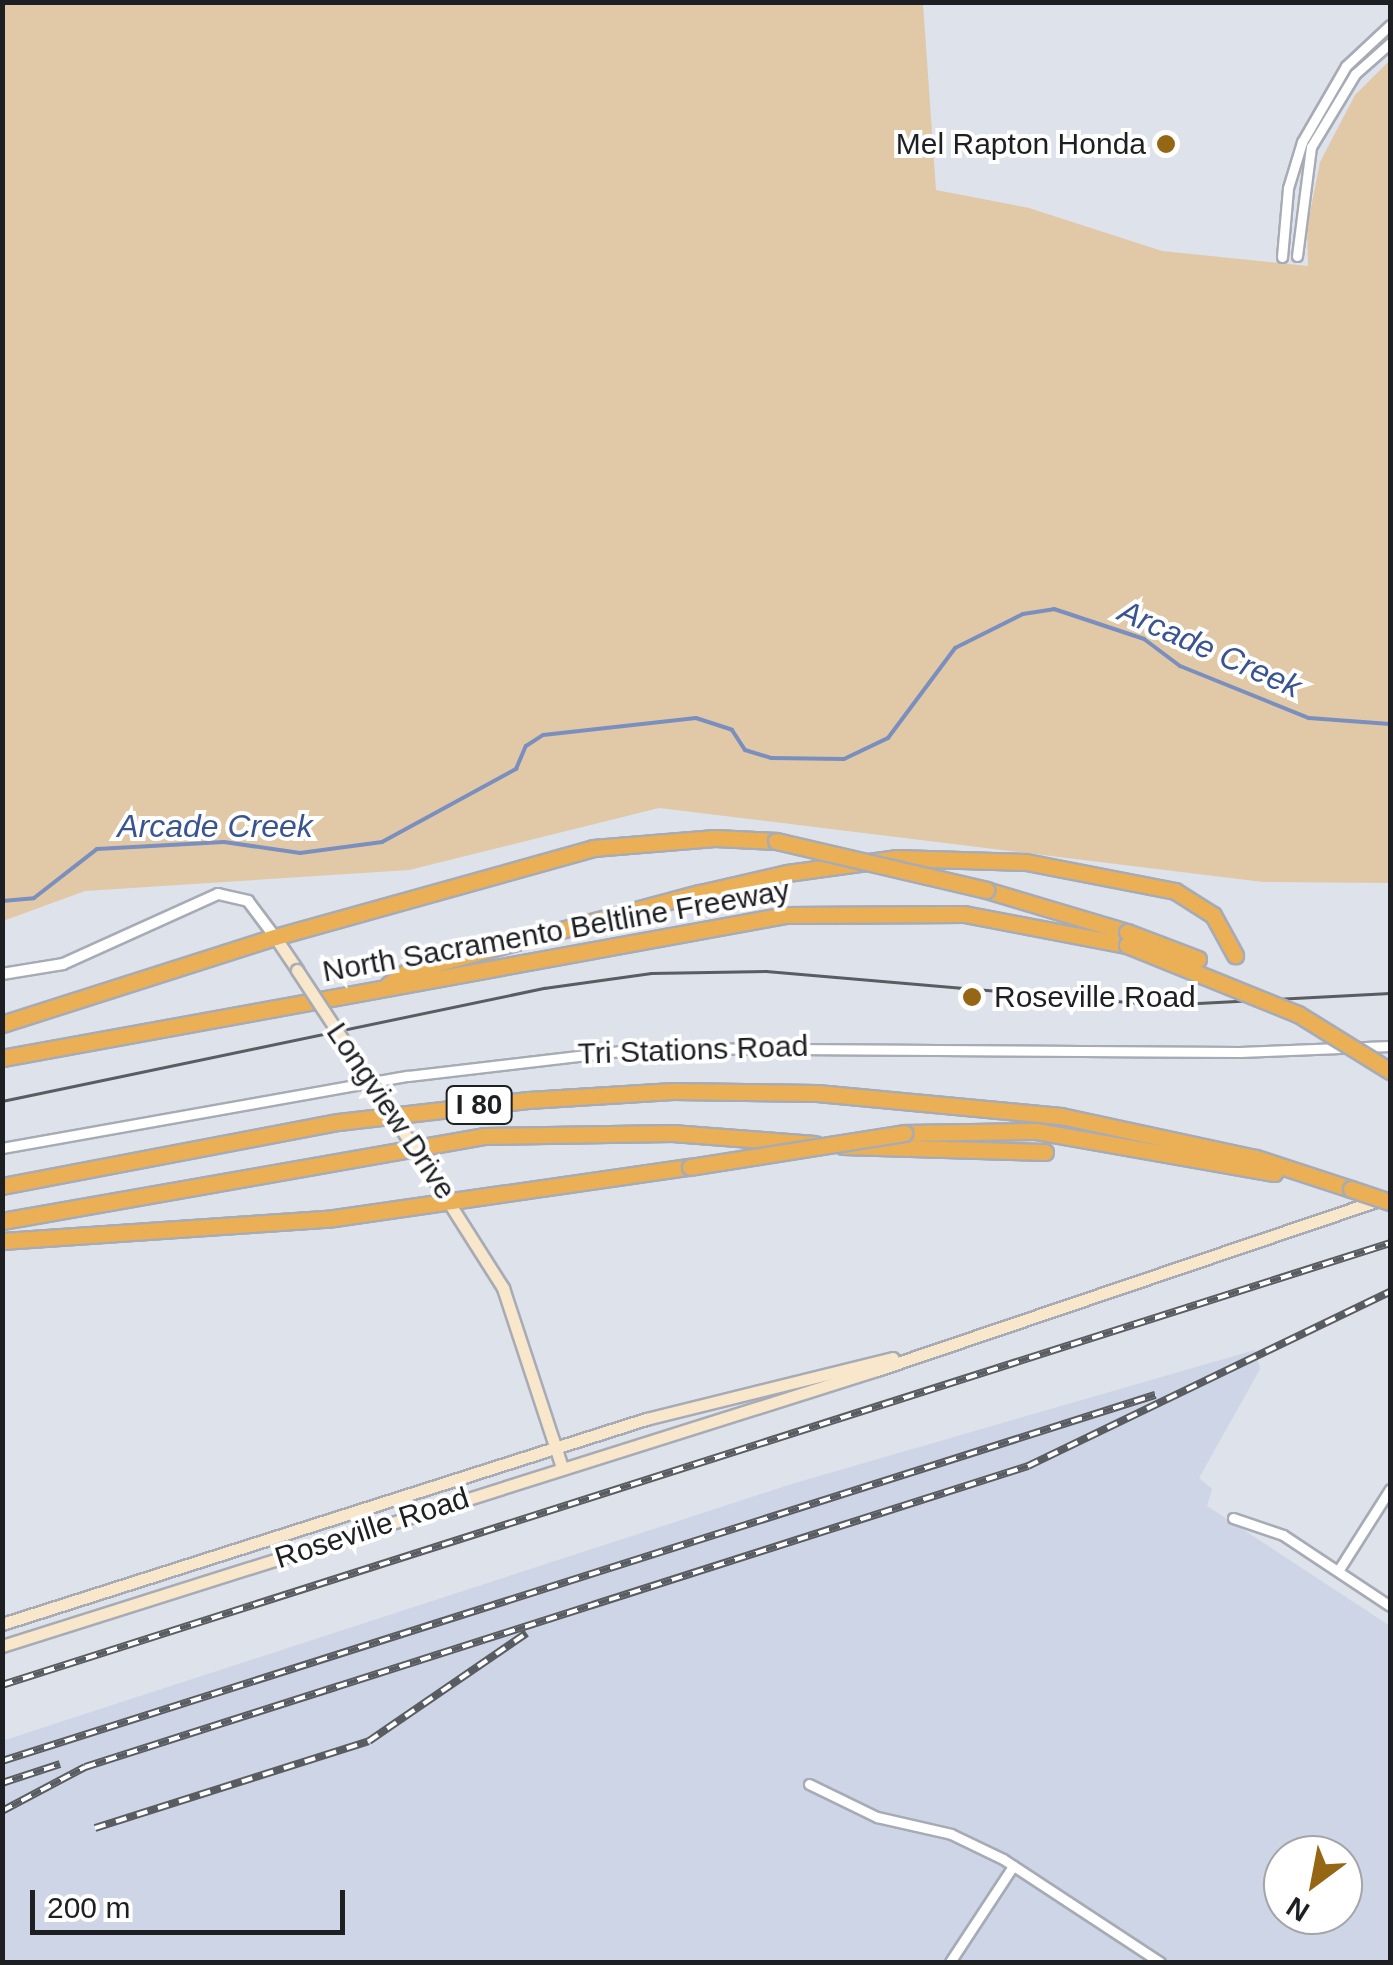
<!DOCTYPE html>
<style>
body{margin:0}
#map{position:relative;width:1393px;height:1965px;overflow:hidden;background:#dde2eb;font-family:Helvetica,sans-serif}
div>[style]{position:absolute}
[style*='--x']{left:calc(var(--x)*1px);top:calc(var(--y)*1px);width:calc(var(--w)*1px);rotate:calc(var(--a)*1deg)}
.built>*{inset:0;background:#cdd5e6}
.green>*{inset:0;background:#e1c9a8}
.stream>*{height:4px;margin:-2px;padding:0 2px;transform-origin:2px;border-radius:2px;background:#7a8fbe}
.roads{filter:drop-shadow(2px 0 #a7abb5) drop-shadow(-2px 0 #a7abb5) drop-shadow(0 2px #a7abb5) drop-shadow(0 -2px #a7abb5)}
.minor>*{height:9px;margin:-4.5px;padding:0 4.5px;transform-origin:4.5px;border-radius:4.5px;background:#fff}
.tertiary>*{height:10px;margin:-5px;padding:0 5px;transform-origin:5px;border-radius:5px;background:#fff}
.secondary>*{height:11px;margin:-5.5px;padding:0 5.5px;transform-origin:5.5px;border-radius:5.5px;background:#f9e7cc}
.motorway>*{height:15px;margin:-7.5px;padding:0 7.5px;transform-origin:7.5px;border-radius:7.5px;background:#ebb056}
.tram>*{height:2.5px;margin:-1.25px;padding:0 1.25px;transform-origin:1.25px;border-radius:1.25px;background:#595c61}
.rail>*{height:8px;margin-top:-4px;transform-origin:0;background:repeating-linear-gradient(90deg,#fff 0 11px,#595c61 0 22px);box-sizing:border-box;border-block:2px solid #595c61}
.bridges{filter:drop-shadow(2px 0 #a7abb5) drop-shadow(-2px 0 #a7abb5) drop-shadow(0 2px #a7abb5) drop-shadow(0 -2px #a7abb5)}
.secondary-bridge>*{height:11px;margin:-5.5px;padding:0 5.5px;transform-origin:5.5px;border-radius:5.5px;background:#f9e7cc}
.motorway-bridge>*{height:15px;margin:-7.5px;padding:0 7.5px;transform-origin:7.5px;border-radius:7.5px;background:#ebb056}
.dots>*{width:28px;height:28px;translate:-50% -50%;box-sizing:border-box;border:5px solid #fff;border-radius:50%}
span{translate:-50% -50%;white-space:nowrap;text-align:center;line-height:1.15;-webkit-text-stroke:8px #fff;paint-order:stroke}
.shield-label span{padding:2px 8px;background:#fff;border:2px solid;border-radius:8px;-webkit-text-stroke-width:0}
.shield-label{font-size:28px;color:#1d1f22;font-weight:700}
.poi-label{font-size:30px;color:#1d1f22}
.right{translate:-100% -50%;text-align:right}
.left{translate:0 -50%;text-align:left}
.street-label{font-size:30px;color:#1d1f22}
.water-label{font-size:32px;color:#3a5491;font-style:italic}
.frame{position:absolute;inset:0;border:5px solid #1d1f22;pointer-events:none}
.north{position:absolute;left:1263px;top:1835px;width:100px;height:100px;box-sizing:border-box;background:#fff;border:2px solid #a5a5a7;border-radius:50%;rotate:212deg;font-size:28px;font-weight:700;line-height:40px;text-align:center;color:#1d1f22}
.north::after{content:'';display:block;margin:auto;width:35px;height:45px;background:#956715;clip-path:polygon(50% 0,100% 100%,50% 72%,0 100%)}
.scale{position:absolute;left:30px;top:1890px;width:315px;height:45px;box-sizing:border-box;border:5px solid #1d1f22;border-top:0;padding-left:12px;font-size:30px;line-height:35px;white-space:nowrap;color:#1d1f22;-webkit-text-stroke:8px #fff;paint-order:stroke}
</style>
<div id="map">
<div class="built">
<div style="clip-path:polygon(evenodd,1255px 1350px,1260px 1369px,1199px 1478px,1212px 1489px,1207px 1506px,1390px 1626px,1390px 1962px,3px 1962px,2px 1741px,795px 1483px,1255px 1350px,1283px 1855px,1343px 1855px,1343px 1915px,1283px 1915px,1283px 1855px)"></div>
</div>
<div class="green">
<div style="clip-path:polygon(3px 2px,923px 3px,936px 190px,1029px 208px,1162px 251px,1308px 266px,1307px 228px,1320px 162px,1355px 95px,1390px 60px,1390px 883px,1263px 882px,659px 808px,409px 870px,85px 891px,3px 921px)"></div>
</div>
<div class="stream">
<div style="--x:2;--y:901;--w:32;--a:-5"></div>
<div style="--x:34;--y:898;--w:80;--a:-37.9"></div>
<div style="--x:97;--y:849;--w:127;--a:-3.2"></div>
<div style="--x:224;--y:842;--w:77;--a:8.2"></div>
<div style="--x:300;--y:853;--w:83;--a:-7.6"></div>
<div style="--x:382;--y:842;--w:153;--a:-28.6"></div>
<div style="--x:516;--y:769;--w:25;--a:-67"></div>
<div style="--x:526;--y:746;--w:20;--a:-33"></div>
<div style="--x:543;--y:735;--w:154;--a:-6.3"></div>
<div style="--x:696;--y:718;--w:38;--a:18"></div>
<div style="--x:732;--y:730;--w:24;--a:57"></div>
<div style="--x:745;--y:750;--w:27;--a:17"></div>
<div style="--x:771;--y:758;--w:73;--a:0.8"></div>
<div style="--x:844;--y:759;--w:49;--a:-25.5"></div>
<div style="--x:888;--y:738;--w:112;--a:-53.3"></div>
<div style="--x:955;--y:648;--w:76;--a:-26.6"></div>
<div style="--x:1023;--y:614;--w:31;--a:-9"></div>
<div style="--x:1054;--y:609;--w:95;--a:18.4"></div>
<div style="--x:1144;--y:639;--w:45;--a:36.9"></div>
<div style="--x:1180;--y:666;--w:139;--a:22"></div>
<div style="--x:1309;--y:718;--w:81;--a:4.2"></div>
</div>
<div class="roads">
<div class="minor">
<div style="--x:1297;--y:256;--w:110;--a:-82.7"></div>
<div style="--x:1311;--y:147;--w:85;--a:-58.9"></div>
<div style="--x:1355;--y:74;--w:47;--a:-41.5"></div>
<div style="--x:1282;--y:257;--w:69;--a:-85"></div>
<div style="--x:1288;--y:188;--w:48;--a:-73.1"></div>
<div style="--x:1302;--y:142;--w:88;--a:-59.9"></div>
<div style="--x:1346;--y:66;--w:60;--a:-43"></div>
<div style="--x:2;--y:1148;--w:412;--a:-10.1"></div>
<div style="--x:408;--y:1076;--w:242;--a:-6.7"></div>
<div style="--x:648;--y:1048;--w:592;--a:0.39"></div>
<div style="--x:1240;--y:1052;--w:150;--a:-2.3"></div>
<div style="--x:1233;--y:1518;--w:53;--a:18.8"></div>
<div style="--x:1283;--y:1535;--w:128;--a:33.6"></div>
<div style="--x:1338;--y:1571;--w:97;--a:-57.6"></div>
<div style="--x:809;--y:1784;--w:76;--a:25.9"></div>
<div style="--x:877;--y:1817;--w:76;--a:12.9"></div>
<div style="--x:951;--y:1834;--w:58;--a:25.7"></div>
<div style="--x:1003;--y:1859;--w:188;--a:33.3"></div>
<div style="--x:950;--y:1962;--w:115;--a:-56.7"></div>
</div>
<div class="tertiary">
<div style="--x:2;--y:974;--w:62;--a:-9.3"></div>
<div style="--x:63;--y:964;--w:170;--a:-24.3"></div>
<div style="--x:218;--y:894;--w:31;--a:13"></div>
<div style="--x:248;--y:901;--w:45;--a:53.1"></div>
</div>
<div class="secondary">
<div style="--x:275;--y:937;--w:40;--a:56"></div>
<div style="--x:425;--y:1165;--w:146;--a:57.6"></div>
<div style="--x:503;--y:1288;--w:188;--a:71.8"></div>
<div style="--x:2;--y:1624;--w:676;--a:-17.66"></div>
<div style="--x:646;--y:1419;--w:254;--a:-13.9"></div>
<div style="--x:2;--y:1646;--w:917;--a:-17.51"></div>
<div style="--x:877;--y:1370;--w:533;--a:-18.71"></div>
</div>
<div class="motorway">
<div style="--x:986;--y:890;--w:147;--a:16.6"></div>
<div style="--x:388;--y:985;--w:24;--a:-35"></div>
<div style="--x:408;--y:971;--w:302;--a:-15"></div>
<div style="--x:700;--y:893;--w:89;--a:-12.9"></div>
<div style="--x:787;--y:873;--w:110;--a:-7.8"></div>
<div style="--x:896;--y:858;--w:130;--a:1.8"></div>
<div style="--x:1026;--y:862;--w:152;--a:11"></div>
<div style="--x:1175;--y:891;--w:45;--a:32.3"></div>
<div style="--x:1213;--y:915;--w:46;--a:61.2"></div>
<div style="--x:2;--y:1024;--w:287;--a:-17.7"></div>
<div style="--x:275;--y:937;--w:330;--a:-15.6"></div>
<div style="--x:593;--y:848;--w:122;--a:-4.7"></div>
<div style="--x:715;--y:838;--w:61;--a:2.8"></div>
<div style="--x:2;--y:1058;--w:797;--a:-10.34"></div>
<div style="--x:786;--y:915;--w:178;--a:-0.3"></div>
<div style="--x:964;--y:914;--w:166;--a:10.8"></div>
<div style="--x:904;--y:1133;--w:132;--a:-0.9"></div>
<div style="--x:1036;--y:1131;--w:242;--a:10"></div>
<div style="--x:843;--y:1146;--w:202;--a:1.7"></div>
<div style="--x:2;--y:1186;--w:342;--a:-10.8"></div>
<div style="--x:338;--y:1122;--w:191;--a:-6.6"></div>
<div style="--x:528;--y:1100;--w:145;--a:-3.6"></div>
<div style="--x:673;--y:1091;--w:144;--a:0.8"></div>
<div style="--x:817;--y:1093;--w:245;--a:5.4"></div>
<div style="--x:1061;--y:1116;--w:199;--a:12.2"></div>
<div style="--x:1256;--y:1158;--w:100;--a:18.1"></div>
<div style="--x:2;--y:1221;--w:489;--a:-10"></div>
<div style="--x:484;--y:1136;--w:188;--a:-0.9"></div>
<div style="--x:672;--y:1133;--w:143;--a:4.4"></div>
<div style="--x:2;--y:1241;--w:326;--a:-3.9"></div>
<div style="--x:327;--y:1219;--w:367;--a:-8.2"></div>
</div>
</div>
<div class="tram">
<div style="--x:2;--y:1101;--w:554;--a:-11.78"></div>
<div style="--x:544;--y:988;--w:108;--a:-8"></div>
<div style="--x:651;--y:973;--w:115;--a:-1"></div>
<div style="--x:766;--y:971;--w:395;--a:4.9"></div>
<div style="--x:1160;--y:1005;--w:230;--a:-3"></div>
</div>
<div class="rail">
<div style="--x:2;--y:1685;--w:1457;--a:-17.66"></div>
<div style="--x:2;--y:1761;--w:1210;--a:-17.61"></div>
<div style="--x:2;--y:1783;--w:61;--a:-18.1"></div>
<div style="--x:2;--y:1811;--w:94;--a:-27.9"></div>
<div style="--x:85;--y:1767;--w:990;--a:-17.7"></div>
<div style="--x:1028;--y:1466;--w:402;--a:-25.7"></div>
<div style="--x:95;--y:1828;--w:287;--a:-17.6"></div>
<div style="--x:369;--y:1741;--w:191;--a:-34.4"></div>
</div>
<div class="bridges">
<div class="secondary-bridge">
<div style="--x:297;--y:970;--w:233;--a:56.7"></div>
</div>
<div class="motorway-bridge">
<div style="--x:776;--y:841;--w:216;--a:13.1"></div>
<div style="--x:1127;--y:932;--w:76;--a:20.8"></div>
<div style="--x:1127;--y:945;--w:184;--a:22"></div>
<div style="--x:1298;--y:1014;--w:108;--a:31.8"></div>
<div style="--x:690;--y:1167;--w:217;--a:-9"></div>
<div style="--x:1351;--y:1189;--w:41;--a:18.4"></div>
</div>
</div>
<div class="dots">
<div style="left:1166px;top:144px;background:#956715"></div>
<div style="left:972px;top:997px;background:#956715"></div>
</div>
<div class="shield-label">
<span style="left:479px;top:1105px">I 80</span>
</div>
<div class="poi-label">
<span class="right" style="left:1146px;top:144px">Mel Rapton Honda</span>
<span class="left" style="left:994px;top:997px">Roseville Road</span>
</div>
<div class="street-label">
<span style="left:556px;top:931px;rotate:-10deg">North Sacramento Beltline Freeway</span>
<span style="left:693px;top:1050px;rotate:-2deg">Tri Stations Road</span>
<span style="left:391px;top:1111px;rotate:56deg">Longview Drive</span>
<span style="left:372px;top:1528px;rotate:-18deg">Roseville Road</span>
</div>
<div class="water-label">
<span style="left:1210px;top:649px;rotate:24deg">Arcade Creek</span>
<span style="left:215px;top:826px">Arcade Creek</span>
</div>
<div class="frame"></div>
<div class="north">N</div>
<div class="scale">200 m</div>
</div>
